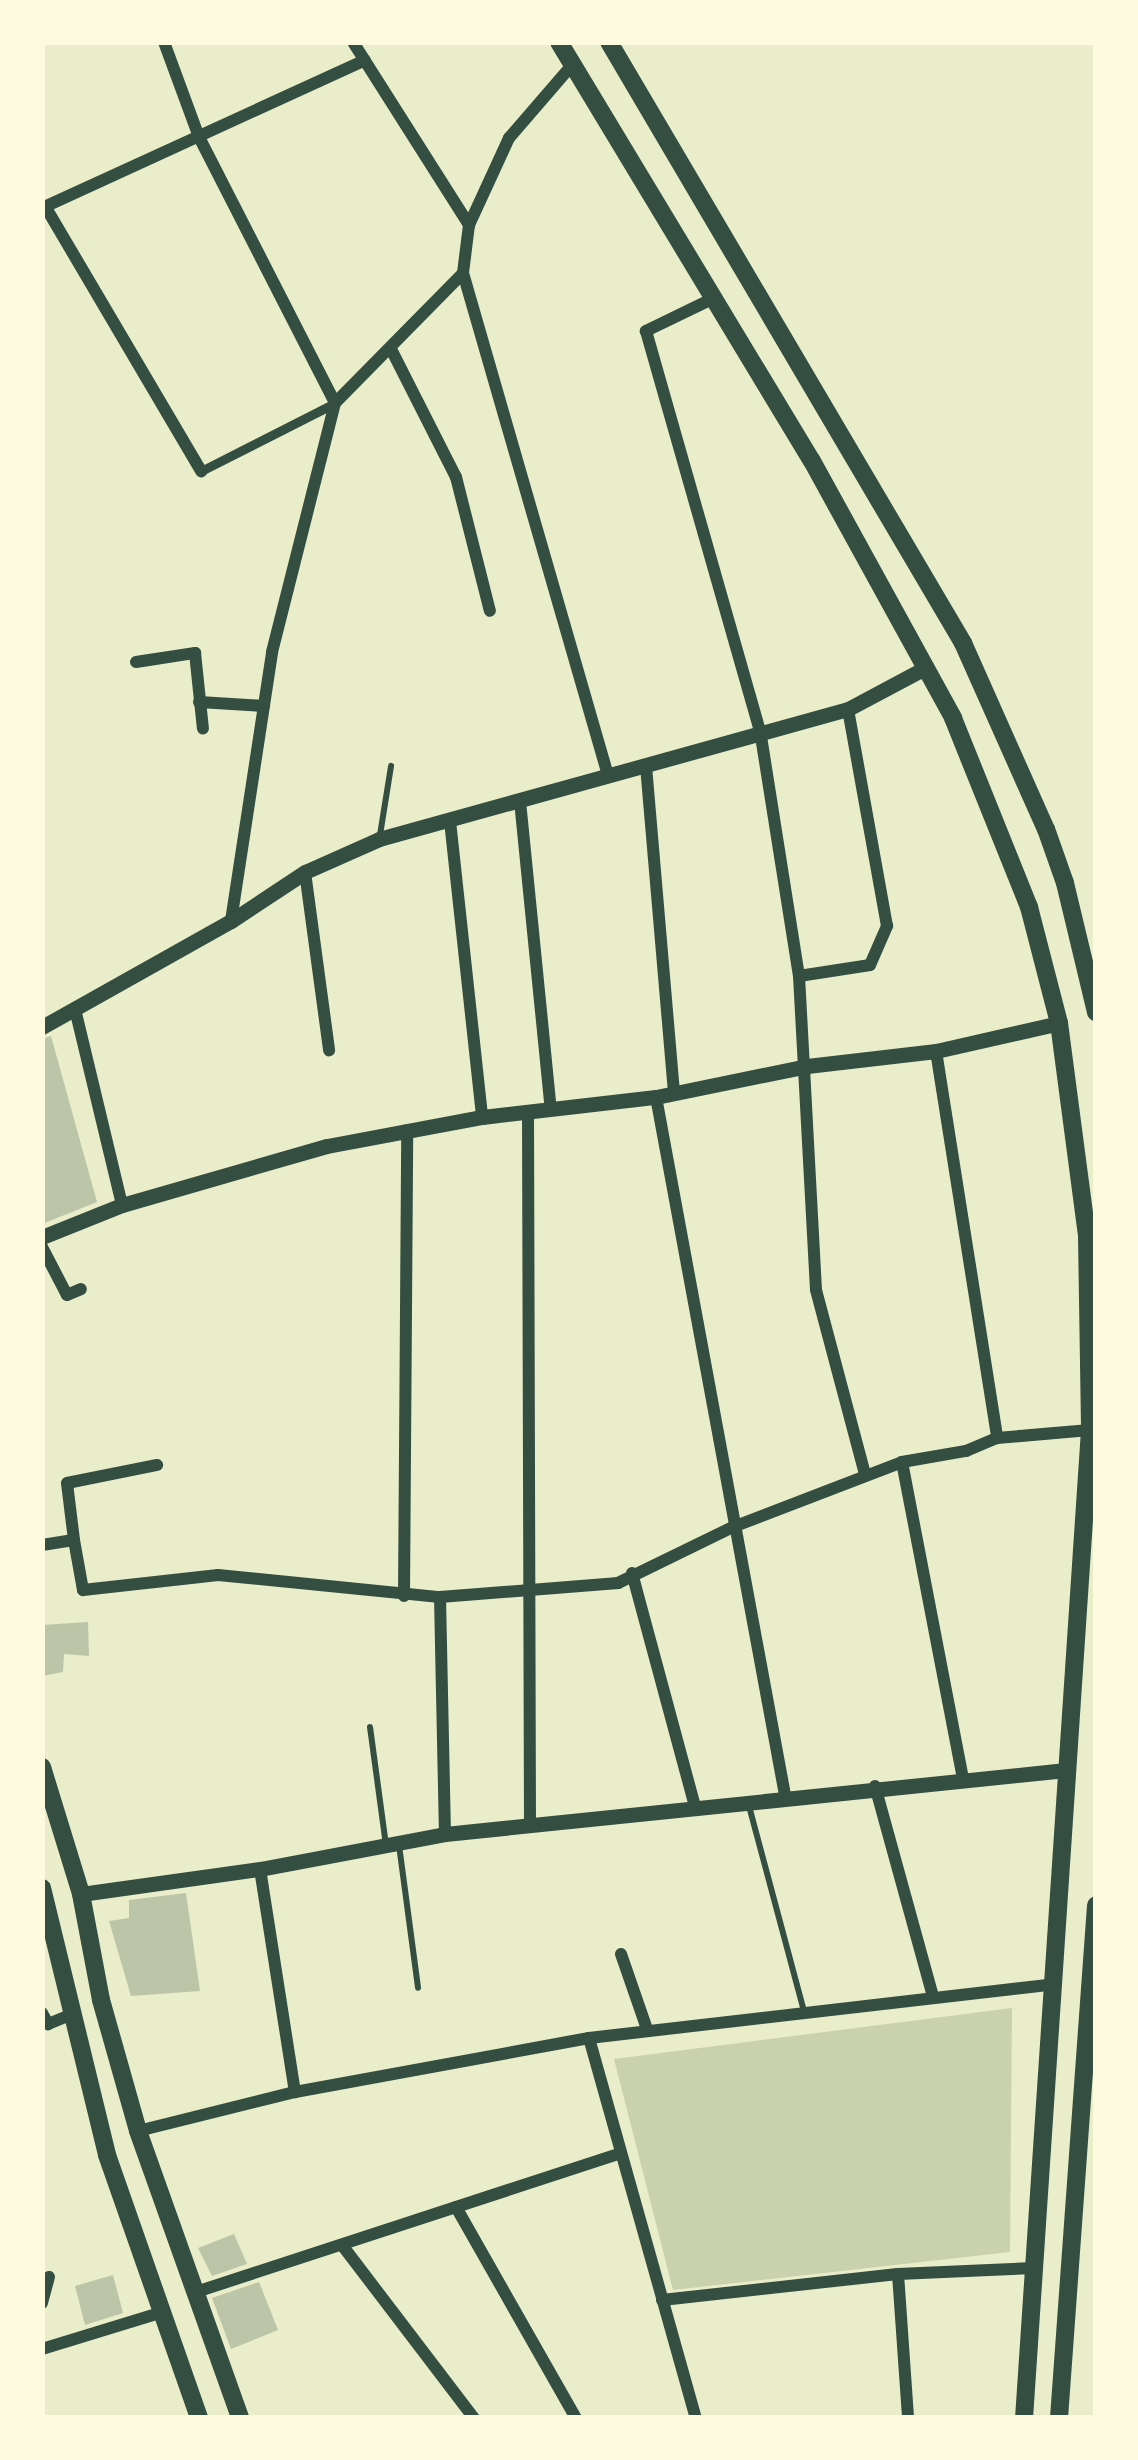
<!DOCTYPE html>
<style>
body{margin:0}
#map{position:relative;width:1138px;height:2460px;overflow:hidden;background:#e9edc9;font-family:"Work Sans",sans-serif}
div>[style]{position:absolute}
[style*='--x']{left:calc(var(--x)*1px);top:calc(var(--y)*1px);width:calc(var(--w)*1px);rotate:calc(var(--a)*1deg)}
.green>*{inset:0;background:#cad2ad}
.building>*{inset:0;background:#bcc5a7}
.service>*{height:6px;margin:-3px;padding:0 3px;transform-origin:3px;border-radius:3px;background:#344e41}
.pedestrian>*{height:9px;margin:-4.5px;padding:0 4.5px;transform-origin:4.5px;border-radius:4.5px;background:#344e41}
.minor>*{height:12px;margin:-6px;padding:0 6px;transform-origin:6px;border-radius:6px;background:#344e41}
.tertiary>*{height:15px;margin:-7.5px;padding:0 7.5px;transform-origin:7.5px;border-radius:7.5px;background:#344e41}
.secondary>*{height:18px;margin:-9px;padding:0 9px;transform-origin:9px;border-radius:9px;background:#344e41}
span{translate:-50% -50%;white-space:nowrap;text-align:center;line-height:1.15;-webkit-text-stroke:12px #fefae0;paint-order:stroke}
.frame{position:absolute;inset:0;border:45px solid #fefae0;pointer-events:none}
</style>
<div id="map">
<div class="green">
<div style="clip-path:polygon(1012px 2008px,1010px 2252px,673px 2290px,614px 2059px)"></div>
</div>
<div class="building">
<div style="clip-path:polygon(51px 1036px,97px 1202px,42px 1224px,42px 1039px)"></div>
<div style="clip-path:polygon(88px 1622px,89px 1656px,64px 1654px,63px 1672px,42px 1676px,42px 1625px)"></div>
<div style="clip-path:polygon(186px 1893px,200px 1991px,131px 1996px,109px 1921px,129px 1918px,129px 1900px)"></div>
<div style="clip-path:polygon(234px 2234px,247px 2264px,212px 2276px,198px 2248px)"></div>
<div style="clip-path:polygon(113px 2275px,123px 2313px,85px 2325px,75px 2286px)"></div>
<div style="clip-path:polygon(259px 2282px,278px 2330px,231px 2349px,212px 2298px)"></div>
</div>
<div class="service">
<div style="--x:380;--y:835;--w:70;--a:-80.9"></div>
<div style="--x:370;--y:1727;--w:119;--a:82.3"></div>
<div style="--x:749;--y:1806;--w:212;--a:75"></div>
<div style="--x:399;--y:1845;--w:144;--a:82.4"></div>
</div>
<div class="pedestrian">
<div style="--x:201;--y:471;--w:150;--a:-26.9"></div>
</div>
<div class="minor">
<div style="--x:164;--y:42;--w:101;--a:69.8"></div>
<div style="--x:199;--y:137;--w:299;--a:62.9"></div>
<div style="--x:353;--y:42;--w:217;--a:57.6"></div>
<div style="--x:45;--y:206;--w:308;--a:59.5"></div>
<div style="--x:42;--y:208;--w:355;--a:-24.6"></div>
<div style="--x:463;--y:273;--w:519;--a:73.9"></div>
<div style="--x:714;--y:298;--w:76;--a:154.1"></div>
<div style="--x:646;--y:331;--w:415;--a:74.1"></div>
<div style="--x:760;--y:730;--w:249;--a:81"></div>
<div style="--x:799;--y:976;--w:314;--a:86.9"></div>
<div style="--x:816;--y:1290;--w:190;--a:75.1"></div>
<div style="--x:391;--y:349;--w:144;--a:63.1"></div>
<div style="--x:456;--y:477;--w:138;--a:75.8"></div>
<div style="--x:136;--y:662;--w:60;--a:-8.7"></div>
<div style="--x:195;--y:653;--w:76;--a:84"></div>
<div style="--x:199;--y:702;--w:65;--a:3.5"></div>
<div style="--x:646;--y:766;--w:329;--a:85.1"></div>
<div style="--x:520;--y:801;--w:310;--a:84.3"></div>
<div style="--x:450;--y:821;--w:298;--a:83.8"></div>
<div style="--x:305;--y:872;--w:180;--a:82.3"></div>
<div style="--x:231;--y:921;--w:272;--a:-81.3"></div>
<div style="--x:272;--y:652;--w:257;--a:-75.8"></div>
<div style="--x:335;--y:403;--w:182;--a:-45.4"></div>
<div style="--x:463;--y:273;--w:48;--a:-82.9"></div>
<div style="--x:469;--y:225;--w:96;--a:-65.3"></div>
<div style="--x:509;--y:138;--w:96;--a:-49.2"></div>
<div style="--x:799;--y:976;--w:72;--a:-8.8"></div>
<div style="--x:870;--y:965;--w:43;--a:-66.4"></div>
<div style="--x:887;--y:926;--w:220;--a:-100.2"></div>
<div style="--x:75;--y:1009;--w:202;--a:76.5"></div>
<div style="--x:936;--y:1051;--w:392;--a:81"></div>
<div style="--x:656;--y:1097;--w:710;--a:79.53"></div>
<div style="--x:528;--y:1112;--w:714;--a:89.84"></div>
<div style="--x:42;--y:1247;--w:54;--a:62.5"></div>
<div style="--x:67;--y:1295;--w:15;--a:-23"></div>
<div style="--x:902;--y:1462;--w:322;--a:79.1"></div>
<div style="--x:74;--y:1540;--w:57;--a:-97"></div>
<div style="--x:67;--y:1483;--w:92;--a:-11.3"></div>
<div style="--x:42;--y:1545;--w:32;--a:-9"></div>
<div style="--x:74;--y:1540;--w:51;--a:79.8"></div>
<div style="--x:83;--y:1590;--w:136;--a:-6.3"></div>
<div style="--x:218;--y:1575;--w:223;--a:5.7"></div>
<div style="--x:440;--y:1597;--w:179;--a:-4.5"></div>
<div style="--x:618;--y:1583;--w:128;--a:-26"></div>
<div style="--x:733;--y:1527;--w:181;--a:-21"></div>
<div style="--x:902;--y:1462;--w:65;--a:-9.8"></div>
<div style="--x:966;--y:1451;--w:34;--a:-23"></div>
<div style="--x:997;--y:1438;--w:93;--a:-4.9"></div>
<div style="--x:632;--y:1573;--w:242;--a:74.9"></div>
<div style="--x:404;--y:1596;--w:466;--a:-89.6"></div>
<div style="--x:440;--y:1597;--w:237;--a:88.8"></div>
<div style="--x:875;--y:1786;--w:218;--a:74.6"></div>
<div style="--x:260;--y:1869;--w:226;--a:81.1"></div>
<div style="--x:621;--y:1954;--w:79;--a:70.9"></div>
<div style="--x:42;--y:2013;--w:13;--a:61"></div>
<div style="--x:48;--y:2024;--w:24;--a:-22"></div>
<div style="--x:589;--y:2038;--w:395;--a:74.3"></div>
<div style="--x:138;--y:2131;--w:162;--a:-14"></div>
<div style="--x:295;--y:2092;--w:299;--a:-10.4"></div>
<div style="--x:589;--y:2038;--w:464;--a:-6.6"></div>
<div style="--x:456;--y:2207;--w:243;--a:60.4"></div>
<div style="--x:342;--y:2245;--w:218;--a:52.7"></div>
<div style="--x:898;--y:2274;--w:144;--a:86"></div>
<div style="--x:193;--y:2293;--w:447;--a:-18.1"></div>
<div style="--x:662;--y:2300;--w:237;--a:-6.3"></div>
<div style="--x:898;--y:2274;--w:136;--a:-2.5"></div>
<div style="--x:42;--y:2303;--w:27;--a:-75"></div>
<div style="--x:42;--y:2349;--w:123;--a:-17"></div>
</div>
<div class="tertiary">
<div style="--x:42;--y:1027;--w:217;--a:-29.3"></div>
<div style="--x:231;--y:921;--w:89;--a:-33.5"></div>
<div style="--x:305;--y:872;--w:81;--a:-24"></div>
<div style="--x:379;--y:839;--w:487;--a:-15.5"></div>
<div style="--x:848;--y:709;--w:89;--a:-28"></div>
<div style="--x:42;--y:1237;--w:86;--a:-21.8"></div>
<div style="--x:122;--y:1205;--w:213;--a:-16.1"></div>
<div style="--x:327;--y:1146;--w:158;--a:-10.6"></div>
<div style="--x:482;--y:1117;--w:175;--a:-6.6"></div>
<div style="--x:656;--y:1097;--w:154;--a:-11.6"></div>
<div style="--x:807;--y:1066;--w:130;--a:-6.6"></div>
<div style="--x:936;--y:1051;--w:126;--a:-12.8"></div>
<div style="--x:81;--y:1894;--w:181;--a:-8"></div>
<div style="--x:260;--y:1869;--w:188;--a:-10.7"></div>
<div style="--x:445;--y:1834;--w:624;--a:-5.88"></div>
</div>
<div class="secondary">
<div style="--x:559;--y:42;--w:489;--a:58.9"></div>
<div style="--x:812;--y:461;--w:293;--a:61.2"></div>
<div style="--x:953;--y:718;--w:204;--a:68.1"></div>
<div style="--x:1029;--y:907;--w:120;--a:75.5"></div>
<div style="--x:1059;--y:1023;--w:215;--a:82.5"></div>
<div style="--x:1087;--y:1236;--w:194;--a:89.1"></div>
<div style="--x:1090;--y:1430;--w:990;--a:93.82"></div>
<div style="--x:609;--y:42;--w:698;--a:59.5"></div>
<div style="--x:963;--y:643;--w:204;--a:66"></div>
<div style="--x:1046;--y:829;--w:57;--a:70.6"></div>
<div style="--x:1065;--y:883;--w:133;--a:76.5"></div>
<div style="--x:42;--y:1767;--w:133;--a:72.9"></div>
<div style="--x:81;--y:1894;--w:108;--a:79.3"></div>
<div style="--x:101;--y:2000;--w:136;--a:74.2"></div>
<div style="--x:138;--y:2131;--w:305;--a:70.4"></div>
<div style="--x:42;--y:1888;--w:275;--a:76.3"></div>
<div style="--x:107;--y:2155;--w:279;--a:70.7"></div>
<div style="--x:1059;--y:2418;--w:514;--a:-85.87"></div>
</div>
<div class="frame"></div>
</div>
